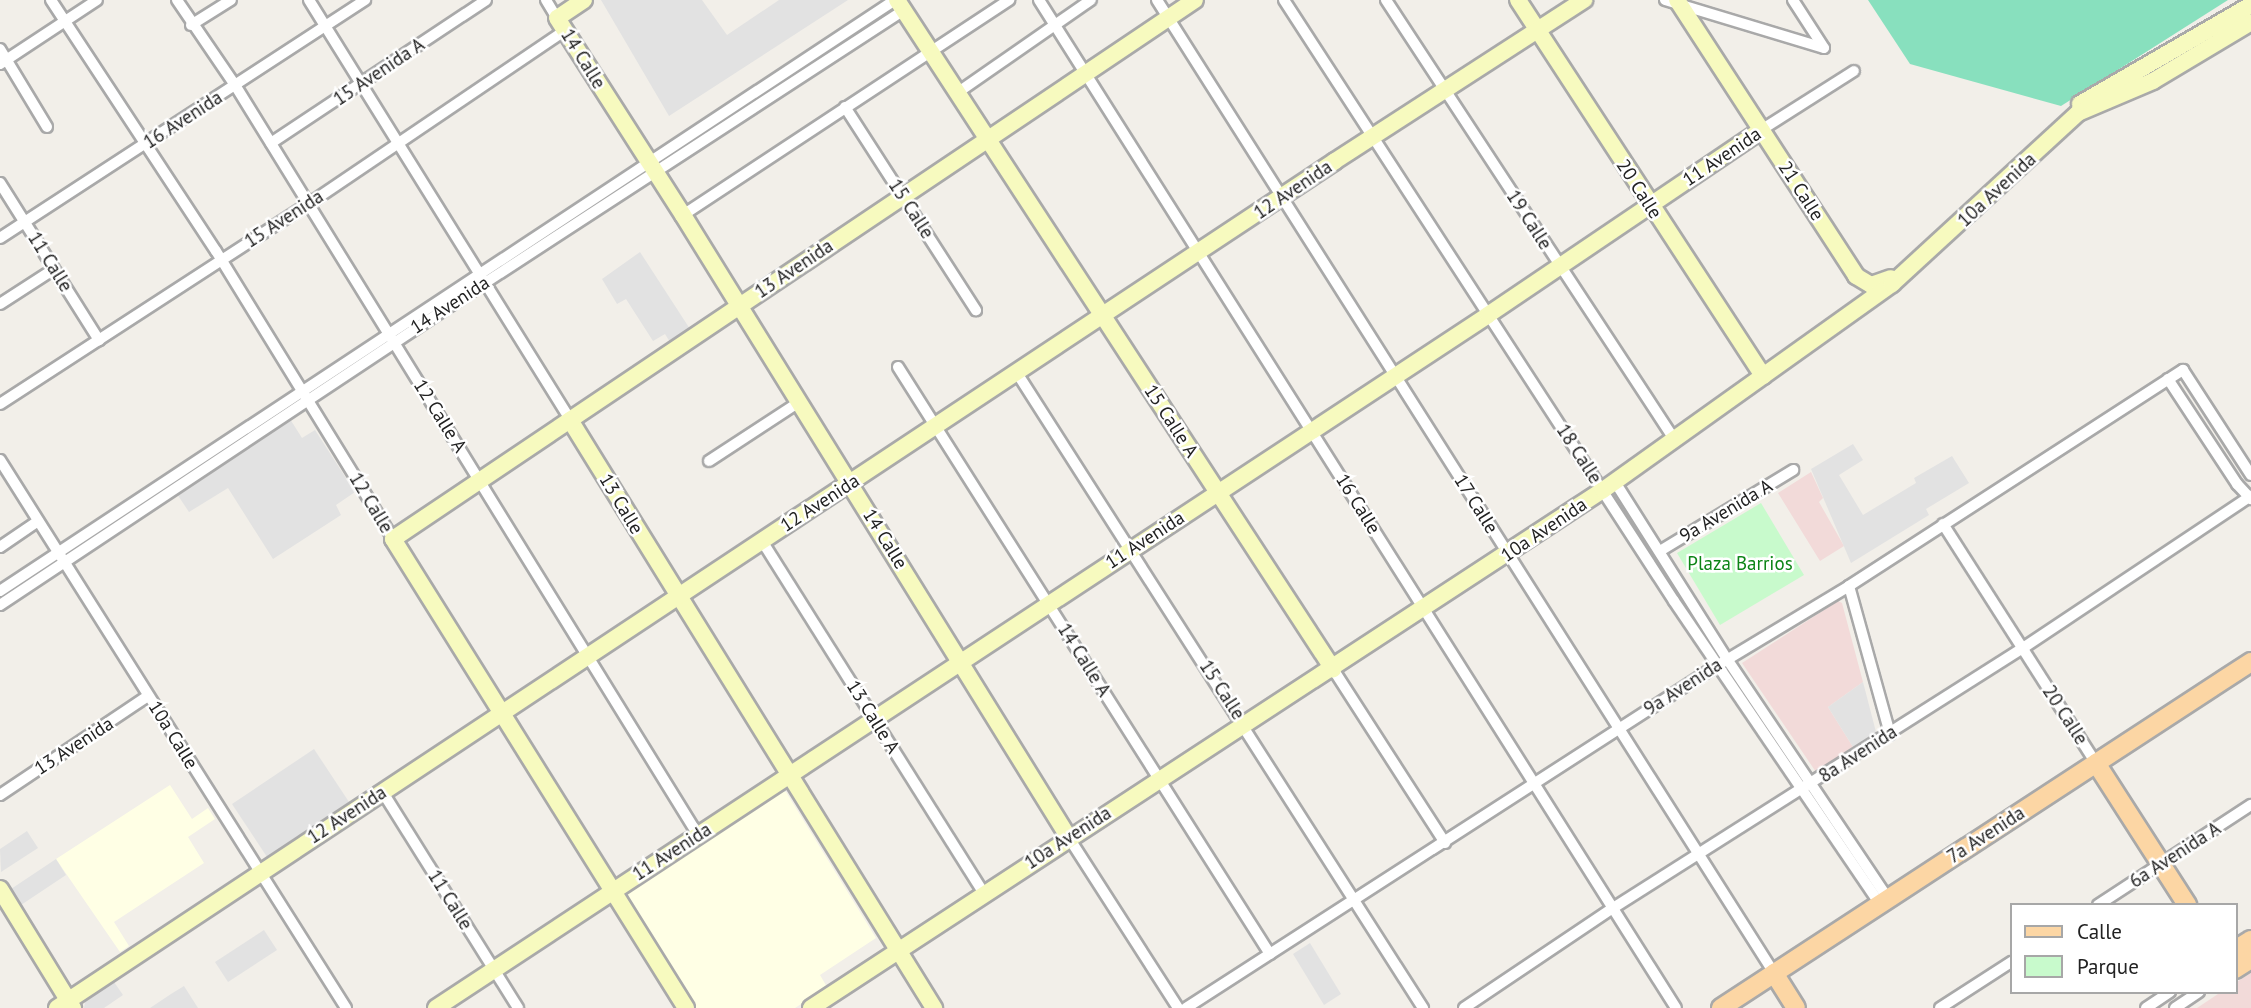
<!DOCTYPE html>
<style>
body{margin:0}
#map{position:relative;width:2251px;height:1008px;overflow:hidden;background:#f2efe9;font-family:"PT Sans",sans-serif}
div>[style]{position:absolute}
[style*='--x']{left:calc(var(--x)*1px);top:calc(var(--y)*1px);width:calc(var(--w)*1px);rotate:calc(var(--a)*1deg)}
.commercial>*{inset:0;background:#f2dad9}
.education>*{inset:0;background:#ffffe5}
.park>*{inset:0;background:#c8facc}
.pitch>*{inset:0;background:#88e0be}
.parking>*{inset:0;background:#e2e2e2}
.roads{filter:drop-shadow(2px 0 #a9a9a9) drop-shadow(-2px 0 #a9a9a9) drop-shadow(0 2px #a9a9a9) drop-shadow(0 -2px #a9a9a9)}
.street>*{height:10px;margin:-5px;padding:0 5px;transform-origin:5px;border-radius:5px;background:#fff}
.secondary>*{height:16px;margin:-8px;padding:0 8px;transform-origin:8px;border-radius:8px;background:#f7fabf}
.primary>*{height:18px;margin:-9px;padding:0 9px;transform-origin:9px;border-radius:9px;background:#fcd6a4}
span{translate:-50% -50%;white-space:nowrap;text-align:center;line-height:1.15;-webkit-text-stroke:5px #fff;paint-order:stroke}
.street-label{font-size:19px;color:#222}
.park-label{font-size:19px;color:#0c8416}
.legend{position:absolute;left:2010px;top:903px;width:228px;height:91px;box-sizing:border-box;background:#fff;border:2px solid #a7a7a7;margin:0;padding:9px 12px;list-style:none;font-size:21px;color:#222}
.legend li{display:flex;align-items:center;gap:14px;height:35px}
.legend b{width:35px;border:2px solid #a7a7a7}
</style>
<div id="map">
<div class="commercial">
<div style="clip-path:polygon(1811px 472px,1823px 498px,1819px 502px,1844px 546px,1820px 561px,1778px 493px)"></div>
<div style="clip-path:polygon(1838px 601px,1842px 603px,1863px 682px,1828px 707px,1853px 747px,1816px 772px,1742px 663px)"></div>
<div style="clip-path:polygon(2251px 973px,2251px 1008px,2197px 1008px,2221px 992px,2235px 992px,2235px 983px)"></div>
</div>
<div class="education">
<div style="clip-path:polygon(170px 785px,192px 819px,208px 808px,215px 819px,188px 837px,204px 863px,114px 922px,129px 946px,120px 952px,56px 859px)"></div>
<div style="clip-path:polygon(779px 790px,786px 792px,876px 938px,820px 975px,827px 987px,795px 1008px,694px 1008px,625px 898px,626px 891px)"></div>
</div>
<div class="park">
<div style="clip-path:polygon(1761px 503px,1804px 575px,1720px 625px,1677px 553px)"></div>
</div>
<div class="pitch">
<div style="clip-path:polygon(1868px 0,2228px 0,2061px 106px,1910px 64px)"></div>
</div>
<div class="parking">
<div style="clip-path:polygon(601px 0,702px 0,727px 35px,779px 0,848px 0,669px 116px)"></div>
<div style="clip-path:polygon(640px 252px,690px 329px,670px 342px,665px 334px,653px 341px,626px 299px,617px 304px,602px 279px)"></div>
<div style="clip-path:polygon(290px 419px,302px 438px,315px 430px,355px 492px,336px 505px,341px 515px,273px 559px,228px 488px,189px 512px,177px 494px)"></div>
<div style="clip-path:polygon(1853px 444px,1863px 460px,1839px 475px,1863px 515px,1916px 483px,1914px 478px,1952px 456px,1969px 483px,1926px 509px,1929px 515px,1851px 563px,1811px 469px)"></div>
<div style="clip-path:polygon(1863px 682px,1876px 732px,1853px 747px,1828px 707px)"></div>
<div style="clip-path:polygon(314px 749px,349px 802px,267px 857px,232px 804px)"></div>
<div style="clip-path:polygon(27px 831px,38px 848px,1px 872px,0 849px)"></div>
<div style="clip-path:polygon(56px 859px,66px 875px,21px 905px,11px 889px)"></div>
<div style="clip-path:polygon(264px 930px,277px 950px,228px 982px,215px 962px)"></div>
<div style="clip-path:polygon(1310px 943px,1341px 994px,1324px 1005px,1293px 954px)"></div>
<div style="clip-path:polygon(114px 982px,123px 995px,104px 1008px,84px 1008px,85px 1002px)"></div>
<div style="clip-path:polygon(184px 986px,198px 1008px,150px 1008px,171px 994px)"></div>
</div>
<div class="roads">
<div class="street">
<div style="--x:51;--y:0;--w:300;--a:56.7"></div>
<div style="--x:216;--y:251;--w:338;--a:58.4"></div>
<div style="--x:177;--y:0;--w:103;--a:55.7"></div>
<div style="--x:235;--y:85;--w:881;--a:58.31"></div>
<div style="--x:309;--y:0;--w:494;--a:58.1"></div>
<div style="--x:546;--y:0;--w:21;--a:59"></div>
<div style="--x:1039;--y:0;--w:1192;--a:57.71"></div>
<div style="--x:1157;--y:0;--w:1152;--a:57.62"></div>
<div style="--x:1284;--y:0;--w:716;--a:57.02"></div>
<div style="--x:1674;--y:601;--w:366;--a:55.8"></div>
<div style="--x:1386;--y:0;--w:525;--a:56.73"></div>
<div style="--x:1665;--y:0;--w:166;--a:16.8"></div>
<div style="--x:1793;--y:0;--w:57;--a:57.1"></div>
<div style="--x:191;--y:25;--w:47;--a:-32"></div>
<div style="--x:0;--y:49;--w:91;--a:58.9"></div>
<div style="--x:0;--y:64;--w:116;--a:-33.4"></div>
<div style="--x:957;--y:93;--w:163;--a:-34.8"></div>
<div style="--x:845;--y:107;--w:242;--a:57.2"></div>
<div style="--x:1761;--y:130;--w:110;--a:-32.4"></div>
<div style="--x:271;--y:143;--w:258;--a:-33.6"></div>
<div style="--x:0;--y:183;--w:186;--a:57.8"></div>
<div style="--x:683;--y:215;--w:391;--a:-33.4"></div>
<div style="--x:0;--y:238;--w:436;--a:-33.1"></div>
<div style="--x:0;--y:304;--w:64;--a:-32.9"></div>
<div style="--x:898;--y:367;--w:695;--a:57.64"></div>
<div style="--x:1017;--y:373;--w:754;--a:57.41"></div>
<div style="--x:2168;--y:379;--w:126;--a:56.7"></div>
<div style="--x:2237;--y:484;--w:21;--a:47"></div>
<div style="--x:0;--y:404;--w:366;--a:-33"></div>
<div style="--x:307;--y:205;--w:312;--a:-34.1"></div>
<div style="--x:0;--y:460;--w:648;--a:57.73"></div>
<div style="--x:709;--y:461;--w:108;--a:-33.2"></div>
<div style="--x:1615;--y:482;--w:209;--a:57.7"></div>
<div style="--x:1727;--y:659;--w:289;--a:56.1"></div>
<div style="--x:1943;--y:524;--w:284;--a:57.4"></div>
<div style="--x:762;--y:541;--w:416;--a:57.8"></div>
<div style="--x:0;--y:547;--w:46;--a:-34.4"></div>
<div style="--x:1660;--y:551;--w:156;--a:-31.3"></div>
<div style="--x:1849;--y:586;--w:154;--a:74.5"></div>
<div style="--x:0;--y:591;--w:1073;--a:-33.44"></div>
<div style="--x:0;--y:605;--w:569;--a:-33.61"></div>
<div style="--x:474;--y:290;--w:513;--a:-33.07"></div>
<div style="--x:1333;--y:669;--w:207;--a:57.2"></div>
<div style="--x:382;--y:791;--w:256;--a:57.9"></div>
<div style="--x:0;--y:795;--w:178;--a:-33.8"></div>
<div style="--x:1069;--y:838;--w:202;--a:57.3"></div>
<div style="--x:2098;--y:905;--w:183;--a:-33.2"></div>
<div style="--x:1186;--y:1008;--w:624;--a:-32.82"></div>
<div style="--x:1710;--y:670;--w:162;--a:-31.1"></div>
<div style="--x:1849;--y:586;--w:398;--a:-32.9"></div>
<div style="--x:2183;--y:370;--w:125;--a:57.1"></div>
<div style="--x:1464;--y:1008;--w:179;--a:-33.9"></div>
<div style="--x:1613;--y:908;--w:485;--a:-32.4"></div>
<div style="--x:2023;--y:648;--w:274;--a:-33.7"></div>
<div style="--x:1940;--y:1008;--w:85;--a:-32.9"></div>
<div style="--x:2146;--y:1008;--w:29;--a:-34"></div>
<div style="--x:2175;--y:1008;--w:29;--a:-34"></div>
</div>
<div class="secondary">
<div style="--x:584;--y:0;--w:32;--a:146"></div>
<div style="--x:557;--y:18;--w:234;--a:57.4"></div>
<div style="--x:683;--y:215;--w:733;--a:58.22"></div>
<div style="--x:897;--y:0;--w:799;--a:56.91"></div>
<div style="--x:1518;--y:0;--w:449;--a:56.9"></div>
<div style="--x:1677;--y:0;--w:329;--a:57"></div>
<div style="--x:1856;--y:276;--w:17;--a:31"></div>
<div style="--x:1871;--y:285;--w:21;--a:-19"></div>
<div style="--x:2080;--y:104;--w:198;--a:-30.1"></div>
<div style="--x:570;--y:420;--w:692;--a:58.24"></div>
<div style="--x:0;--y:889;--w:140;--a:58.5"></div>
<div style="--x:57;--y:1008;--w:1533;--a:-33.53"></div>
<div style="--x:1335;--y:161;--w:297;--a:-32.9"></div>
<div style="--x:436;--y:1008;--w:1260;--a:-33.37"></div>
<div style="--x:1488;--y:315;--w:330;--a:-34.1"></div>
<div style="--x:686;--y:1008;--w:553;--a:-121.99"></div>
<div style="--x:393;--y:539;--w:966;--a:-33.9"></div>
<div style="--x:811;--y:1008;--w:946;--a:-33.19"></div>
<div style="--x:1603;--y:490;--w:355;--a:-35.5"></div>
<div style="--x:1892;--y:284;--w:253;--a:-42.6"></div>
<div style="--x:2078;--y:113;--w:82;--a:-23.1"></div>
<div style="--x:2153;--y:81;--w:114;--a:-31"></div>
</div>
<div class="primary">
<div style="--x:2096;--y:763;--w:169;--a:57.3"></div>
<div style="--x:2235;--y:950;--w:19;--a:-32"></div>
<div style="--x:2235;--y:969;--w:19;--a:-32"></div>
<div style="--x:1774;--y:973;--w:41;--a:57.8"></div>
<div style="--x:1721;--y:1008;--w:633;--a:-33.14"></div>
</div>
</div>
<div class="street-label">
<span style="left:583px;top:59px;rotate:58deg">14 Calle</span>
<span style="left:379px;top:72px;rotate:-34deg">15 Avenida A</span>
<span style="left:183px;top:120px;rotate:-33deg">16 Avenida</span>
<span style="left:1722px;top:157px;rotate:-34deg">11 Avenida</span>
<span style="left:1639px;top:189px;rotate:57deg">20 Calle</span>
<span style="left:1293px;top:190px;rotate:-34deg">12 Avenida</span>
<span style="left:1997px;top:190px;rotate:-43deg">10a Avenida</span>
<span style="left:1801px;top:191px;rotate:57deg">21 Calle</span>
<span style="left:911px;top:209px;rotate:57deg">15 Calle</span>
<span style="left:284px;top:219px;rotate:-33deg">15 Avenida</span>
<span style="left:1529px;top:220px;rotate:57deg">19 Calle</span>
<span style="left:50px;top:262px;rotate:58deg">11 Calle</span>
<span style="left:794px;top:269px;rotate:-34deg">13 Avenida</span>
<span style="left:450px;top:305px;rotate:-33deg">14 Avenida</span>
<span style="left:440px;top:416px;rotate:58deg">12 Calle A</span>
<span style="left:1171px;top:421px;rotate:57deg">15 Calle A</span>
<span style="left:1579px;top:454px;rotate:57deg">18 Calle</span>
<span style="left:371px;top:503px;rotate:59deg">12 Calle</span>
<span style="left:820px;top:503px;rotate:-33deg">12 Avenida</span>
<span style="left:621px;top:504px;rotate:59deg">13 Calle</span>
<span style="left:1358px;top:504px;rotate:58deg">16 Calle</span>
<span style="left:1476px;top:504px;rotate:58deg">17 Calle</span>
<span style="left:1726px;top:511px;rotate:-31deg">9a Avenida A</span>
<span style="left:1544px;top:530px;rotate:-34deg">10a Avenida</span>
<span style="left:885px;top:539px;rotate:58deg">14 Calle</span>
<span style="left:1145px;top:540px;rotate:-33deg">11 Avenida</span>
<span style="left:1084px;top:660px;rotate:58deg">14 Calle A</span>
<span style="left:1683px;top:687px;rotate:-33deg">9a Avenida</span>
<span style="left:1222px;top:690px;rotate:57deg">15 Calle</span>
<span style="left:2065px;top:715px;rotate:57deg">20 Calle</span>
<span style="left:873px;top:717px;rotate:58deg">13 Calle A</span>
<span style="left:173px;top:735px;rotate:58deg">10a Calle</span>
<span style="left:74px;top:746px;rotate:-33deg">13 Avenida</span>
<span style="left:1858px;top:754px;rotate:-33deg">8a Avenida</span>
<span style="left:347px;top:815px;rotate:-33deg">12 Avenida</span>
<span style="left:1986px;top:835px;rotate:-33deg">7a Avenida</span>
<span style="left:1068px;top:838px;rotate:-33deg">10a Avenida</span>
<span style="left:672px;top:852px;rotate:-33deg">11 Avenida</span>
<span style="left:2175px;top:855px;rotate:-33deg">6a Avenida A</span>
<span style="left:450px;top:900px;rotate:58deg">11 Calle</span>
</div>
<div class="park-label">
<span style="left:1740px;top:564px">Plaza Barrios</span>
</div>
<ul class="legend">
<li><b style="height:9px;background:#fcd6a4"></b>Calle</li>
<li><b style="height:19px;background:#c8facc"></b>Parque</li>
</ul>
</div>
